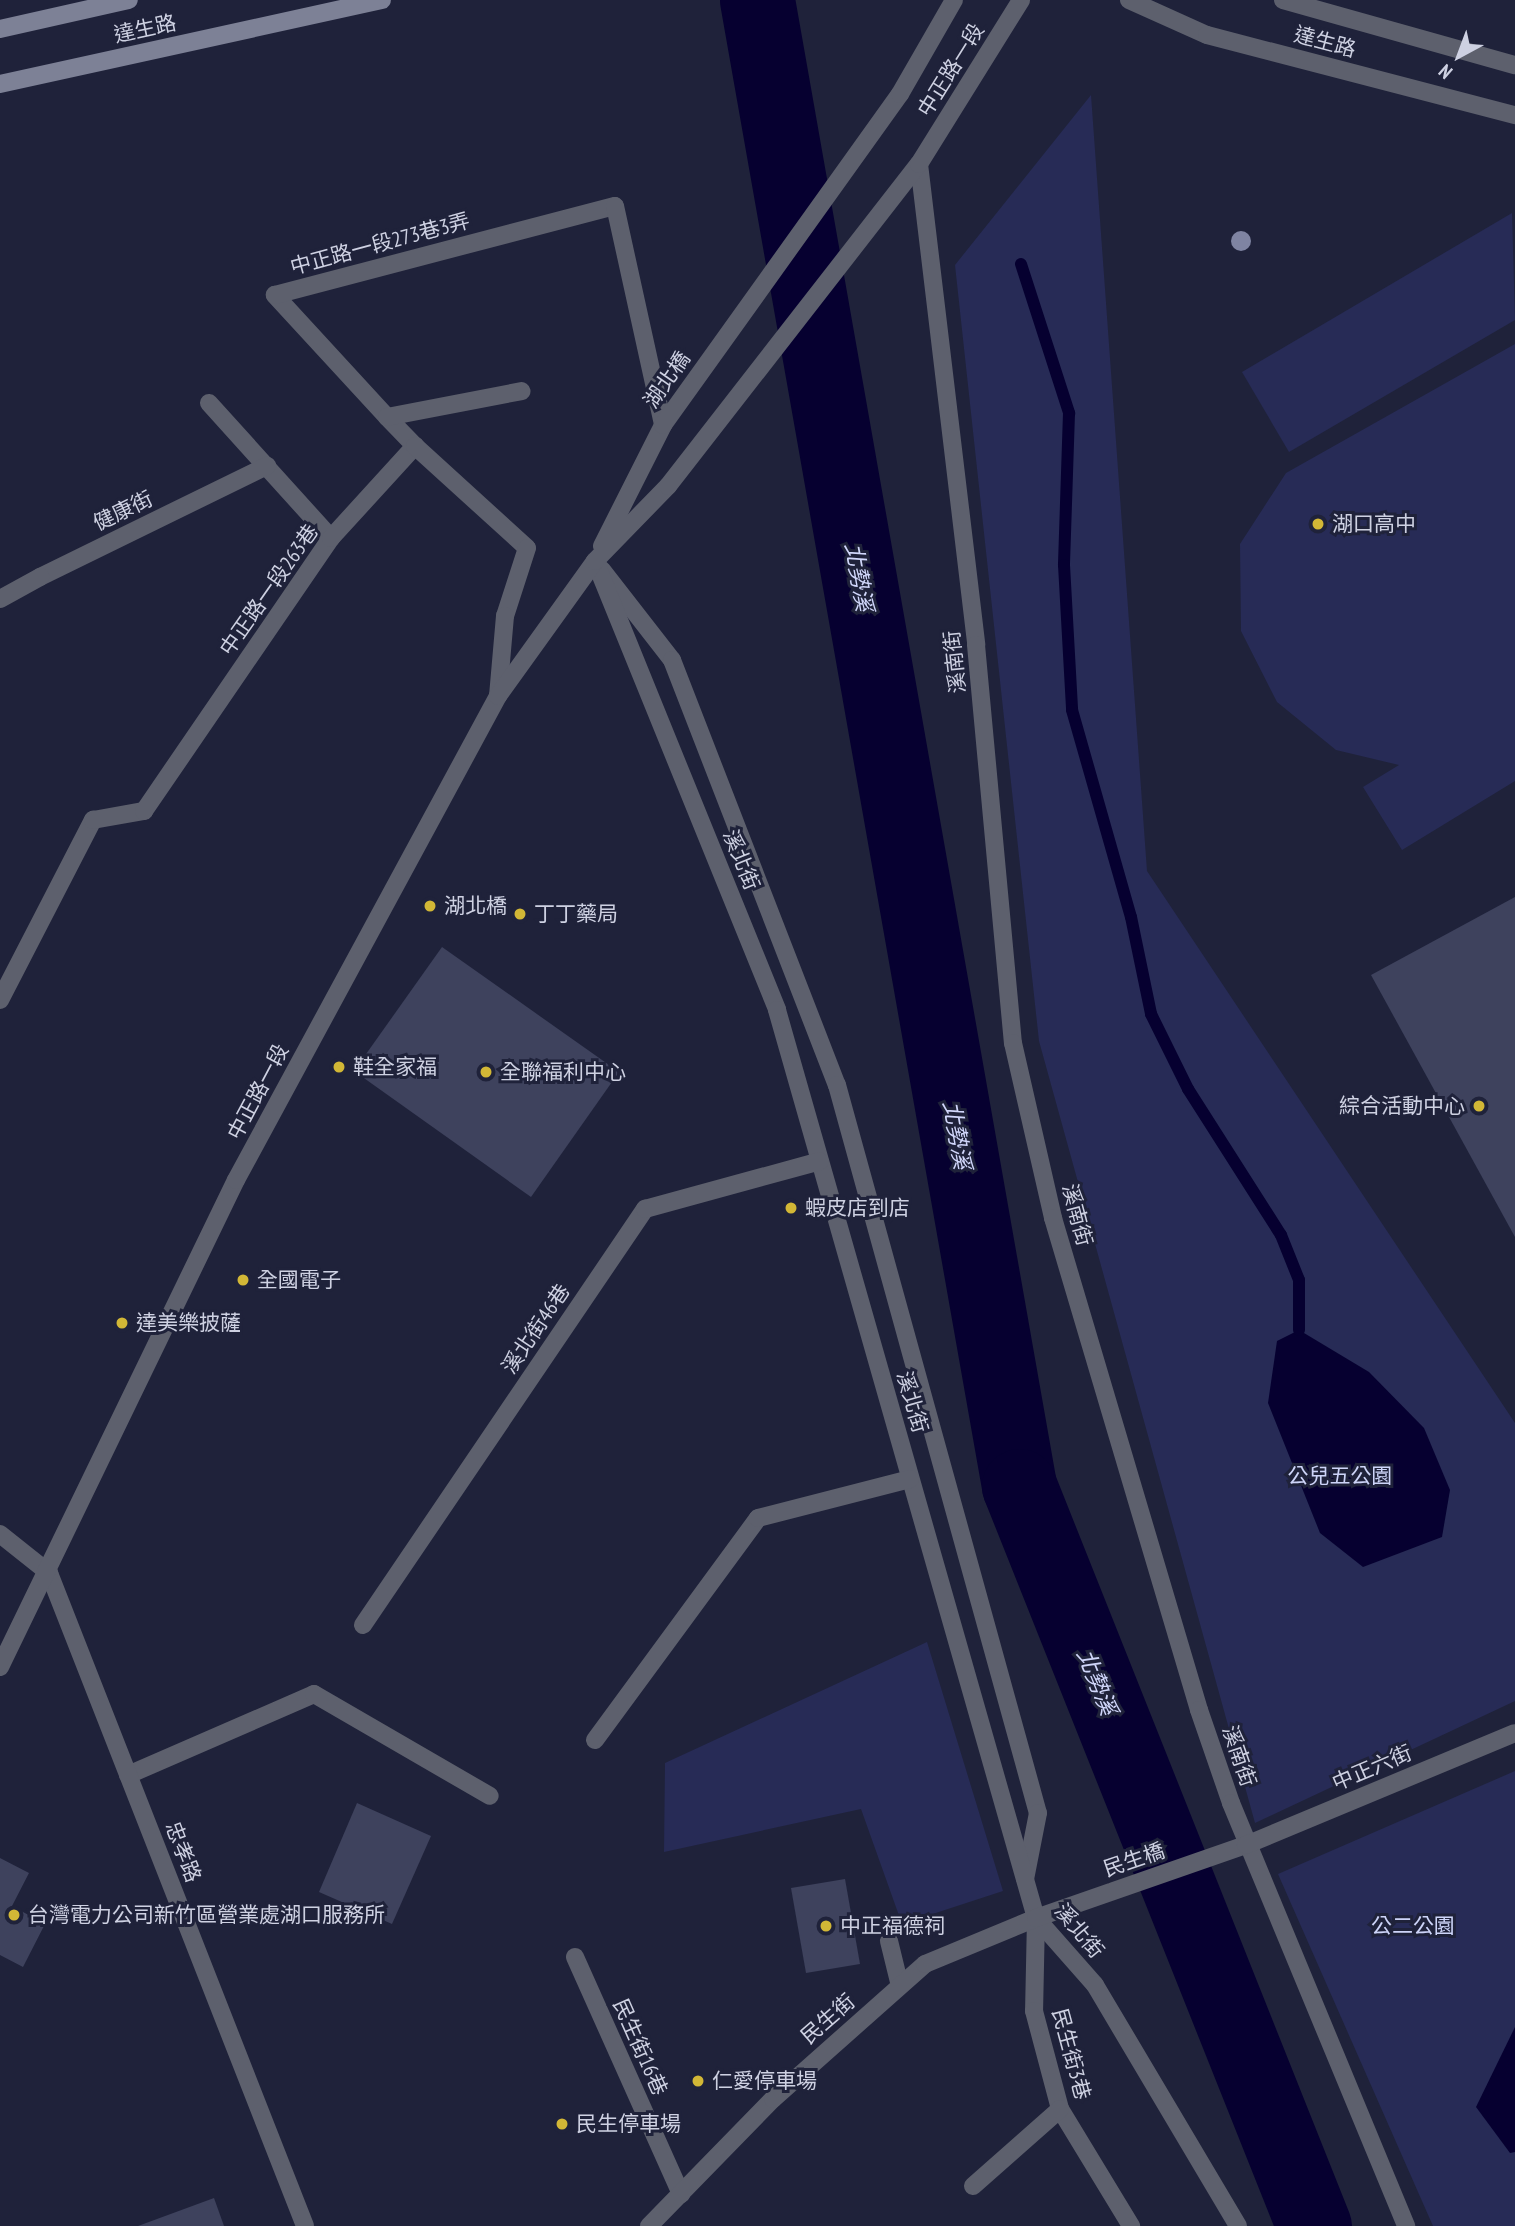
<!DOCTYPE html>
<meta charset="utf-8">
<style>
body{margin:0}
#map{position:relative;width:1515px;height:2226px;overflow:hidden;background:#1f223a;font-family:"PT Sans Narrow","Noto Sans TC",sans-serif}
div>[style]{position:absolute}
[style*='--x']{left:calc(var(--x)*1px);top:calc(var(--y)*1px);width:calc(var(--w)*1px);rotate:calc(var(--a)*1deg)}
.green>*{inset:0;background:#272b56}
.water>*{inset:0;background:#060030}
.stream>*{height:12px;margin:-6px;padding:0 6px;transform-origin:6px;border-radius:6px;background:#060030}
.river>*{height:75px;margin:-37.5px;padding:0 37.5px;transform-origin:37.5px;border-radius:37.5px;background:#060030}
.building>*{inset:0;background:#3e425d}
.service>*{height:18px;margin:-9px;padding:0 9px;transform-origin:9px;border-radius:9px;background:#5d606d}
.minor>*{height:18px;margin:-9px;padding:0 9px;transform-origin:9px;border-radius:9px;background:#5d606d}
.tertiary>*{height:18px;margin:-9px;padding:0 9px;transform-origin:9px;border-radius:9px;background:#5d606d}
.secondary>*{height:18px;margin:-9px;padding:0 9px;transform-origin:9px;border-radius:9px;background:#7d8196}
.trees>*{width:20px;height:20px;margin:-10px;border-radius:50%;background:#7f84a2}
.dots>*{width:19px;height:19px;translate:-50% -50%;box-sizing:border-box;border:4px solid #1f223a;border-radius:50%}
span{translate:-50% -50%;white-space:nowrap;text-align:center;line-height:1.15;-webkit-text-stroke:6px #1f223a;paint-order:stroke}
.street-label{font-size:21px;color:#ced1e2}
.poi-label{font-size:21px;color:#ced1e2}
.left{translate:0 -50%;text-align:left}
.right{translate:-100% -50%;text-align:right}
.park-label{font-size:21px;color:#cdd4f8}
.water-label{font-size:23px;color:#d1d7fb;font-style:italic}
.north{position:absolute;left:1424px;top:21px;width:70px;height:70px;-webkit-text-stroke:5px #1f223a;paint-order:stroke;rotate:221deg;font-size:19px;font-weight:700;line-height:28px;text-align:center;color:#ced1e2}
.north::after{content:'';display:block;margin:auto;width:24px;height:32px;background:#ced1e2;clip-path:polygon(50% 0,100% 100%,50% 72%,0 100%)}
</style>
<div id="map">
<div class="green">
<div style="clip-path:polygon(1091px 95px,1147px 871px,1515px 1423px,1515px 1701px,1255px 1823px,1039px 1041px,955px 265px)"></div>
<div style="clip-path:polygon(1512px 213px,1515px 320px,1289px 452px,1242px 372px)"></div>
<div style="clip-path:polygon(1515px 344px,1515px 781px,1402px 850px,1363px 787px,1399px 765px,1336px 750px,1277px 702px,1241px 631px,1240px 544px,1286px 473px)"></div>
<div style="clip-path:polygon(927px 1642px,1003px 1891px,902px 1924px,861px 1809px,664px 1852px,665px 1763px)"></div>
<div style="clip-path:polygon(1515px 1771px,1515px 2226px,1433px 2226px,1278px 1874px)"></div>
</div>
<div class="water">
<div style="clip-path:polygon(1299px 1330px,1369px 1372px,1424px 1428px,1450px 1490px,1442px 1537px,1363px 1567px,1320px 1533px,1268px 1403px,1277px 1341px)"></div>
<div style="clip-path:polygon(1515px 2027px,1515px 2152px,1510px 2153px,1476px 2107px)"></div>
</div>
<div class="stream">
<div style="--x:1021;--y:264;--w:157;--a:72.1"></div>
<div style="--x:1069;--y:413;--w:152;--a:91.9"></div>
<div style="--x:1064;--y:565;--w:145;--a:86.8"></div>
<div style="--x:1072;--y:710;--w:215;--a:74.1"></div>
<div style="--x:1131;--y:917;--w:99;--a:78.3"></div>
<div style="--x:1151;--y:1014;--w:84;--a:63.7"></div>
<div style="--x:1188;--y:1089;--w:173;--a:57.5"></div>
<div style="--x:1281;--y:1235;--w:48;--a:68.2"></div>
<div style="--x:1299;--y:1280;--w:50;--a:90"></div>
</div>
<div class="river">
<div style="--x:757;--y:0;--w:1509;--a:80"></div>
<div style="--x:1019;--y:1486;--w:797;--a:68.27"></div>
</div>
<div class="building">
<div style="clip-path:polygon(1515px 897px,1515px 1237px,1371px 975px)"></div>
<div style="clip-path:polygon(442px 947px,619px 1072px,531px 1197px,354px 1071px)"></div>
<div style="clip-path:polygon(357px 1803px,431px 1836px,392px 1924px,319px 1892px)"></div>
<div style="clip-path:polygon(0 1858px,29px 1873px,12px 1906px,45px 1924px,23px 1967px,0 1955px)"></div>
<div style="clip-path:polygon(845px 1879px,860px 1964px,806px 1973px,791px 1888px)"></div>
<div style="clip-path:polygon(214px 2198px,224px 2226px,138px 2226px)"></div>
</div>
<div class="service">
<div style="--x:209;--y:403;--w:182;--a:47.9"></div>
<div style="--x:387;--y:417;--w:166;--a:-132.6"></div>
<div style="--x:275;--y:295;--w:351;--a:-14.7"></div>
<div style="--x:615;--y:206;--w:224;--a:77.6"></div>
<div style="--x:415;--y:446;--w:40;--a:-134"></div>
<div style="--x:387;--y:417;--w:137;--a:-10.9"></div>
<div style="--x:602;--y:570;--w:114;--a:52.1"></div>
<div style="--x:672;--y:660;--w:456;--a:68.8"></div>
<div style="--x:837;--y:1085;--w:755;--a:74.57"></div>
<div style="--x:1038;--y:1813;--w:67;--a:101.1"></div>
<div style="--x:40;--y:577;--w:253;--a:-26.1"></div>
<div style="--x:0;--y:1000;--w:203;--a:-62.7"></div>
<div style="--x:93;--y:820;--w:52;--a:-10"></div>
<div style="--x:144;--y:811;--w:331;--a:-55.6"></div>
<div style="--x:331;--y:538;--w:125;--a:-47.6"></div>
<div style="--x:415;--y:446;--w:151;--a:42.3"></div>
<div style="--x:527;--y:548;--w:71;--a:107.9"></div>
<div style="--x:505;--y:616;--w:80;--a:95"></div>
<div style="--x:128;--y:1775;--w:203;--a:-23.5"></div>
<div style="--x:314;--y:1694;--w:203;--a:30.1"></div>
<div style="--x:1036;--y:1918;--w:93;--a:91.2"></div>
<div style="--x:1034;--y:2011;--w:101;--a:75.1"></div>
<div style="--x:1060;--y:2109;--w:137;--a:58.7"></div>
<div style="--x:889;--y:1941;--w:46;--a:76.3"></div>
<div style="--x:575;--y:1957;--w:260;--a:65.9"></div>
<div style="--x:973;--y:2186;--w:116;--a:-41.5"></div>
</div>
<div class="minor">
<div style="--x:919;--y:164;--w:484;--a:83.2"></div>
<div style="--x:976;--y:645;--w:400;--a:84.7"></div>
<div style="--x:1013;--y:1043;--w:180;--a:77.1"></div>
<div style="--x:1053;--y:1218;--w:513;--a:73.47"></div>
<div style="--x:1199;--y:1710;--w:98;--a:71"></div>
<div style="--x:1231;--y:1803;--w:458;--a:67.5"></div>
<div style="--x:595;--y:561;--w:484;--a:67.9"></div>
<div style="--x:777;--y:1010;--w:944;--a:74.08"></div>
<div style="--x:1036;--y:1918;--w:89;--a:48.6"></div>
<div style="--x:1095;--y:1985;--w:280;--a:59.3"></div>
<div style="--x:0;--y:599;--w:46;--a:-28.8"></div>
<div style="--x:0;--y:1534;--w:63;--a:38.5"></div>
<div style="--x:49;--y:1573;--w:701;--a:68.59"></div>
<div style="--x:363;--y:1625;--w:503;--a:-55.87"></div>
<div style="--x:645;--y:1209;--w:181;--a:-15.3"></div>
<div style="--x:595;--y:1740;--w:275;--a:-53.7"></div>
<div style="--x:758;--y:1518;--w:157;--a:-14.4"></div>
<div style="--x:649;--y:2226;--w:177;--a:-45.7"></div>
<div style="--x:773;--y:2099;--w:203;--a:-41.6"></div>
<div style="--x:925;--y:1964;--w:120;--a:-22.5"></div>
<div style="--x:1036;--y:1918;--w:222;--a:-19.2"></div>
<div style="--x:1246;--y:1845;--w:291;--a:-22.6"></div>
</div>
<div class="tertiary">
<div style="--x:1129;--y:0;--w:85;--a:24.2"></div>
<div style="--x:1207;--y:35;--w:318;--a:14.6"></div>
<div style="--x:1283;--y:0;--w:241;--a:15.7"></div>
<div style="--x:602;--y:546;--w:136;--a:-63.2"></div>
<div style="--x:663;--y:425;--w:407;--a:-54.4"></div>
<div style="--x:900;--y:94;--w:108;--a:-60.1"></div>
<div style="--x:0;--y:1667;--w:541;--a:-64.15"></div>
<div style="--x:236;--y:1180;--w:550;--a:-61.57"></div>
<div style="--x:498;--y:696;--w:166;--a:-54.3"></div>
<div style="--x:595;--y:561;--w:105;--a:-45.8"></div>
<div style="--x:668;--y:486;--w:408;--a:-52.1"></div>
<div style="--x:919;--y:164;--w:193;--a:-58.1"></div>
</div>
<div class="secondary">
<div style="--x:0;--y:29;--w:132;--a:-12.7"></div>
<div style="--x:0;--y:84;--w:391;--a:-12.4"></div>
</div>
<div class="trees">
<div style="left:1241px;top:241px"></div>
</div>
<div class="dots">
<div style="left:1318px;top:524px;background:#d2b736"></div>
<div style="left:430px;top:906px;background:#d2b736"></div>
<div style="left:520px;top:914px;background:#d2b736"></div>
<div style="left:339px;top:1067px;background:#d2b736"></div>
<div style="left:486px;top:1072px;background:#d2b736"></div>
<div style="left:1479px;top:1106px;background:#d2b736"></div>
<div style="left:791px;top:1208px;background:#d2b736"></div>
<div style="left:243px;top:1280px;background:#d2b736"></div>
<div style="left:122px;top:1323px;background:#d2b736"></div>
<div style="left:14px;top:1915px;background:#d2b736"></div>
<div style="left:826px;top:1926px;background:#d2b736"></div>
<div style="left:698px;top:2081px;background:#d2b736"></div>
<div style="left:562px;top:2124px;background:#d2b736"></div>
</div>
<div class="street-label">
<span style="left:145px;top:29px;rotate:-12deg">達生路</span>
<span style="left:1325px;top:42px;rotate:15deg">達生路</span>
<span style="left:951px;top:70px;rotate:-58deg">中正路一段</span>
<span style="left:380px;top:244px;rotate:-15deg">中正路一段273巷3弄</span>
<span style="left:667px;top:380px;rotate:-55deg">湖北橋</span>
<span style="left:123px;top:511px;rotate:-26deg">健康街</span>
<span style="left:269px;top:590px;rotate:-55deg">中正路一段263巷</span>
<span style="left:955px;top:662px;rotate:-96deg">溪南街</span>
<span style="left:741px;top:860px;rotate:68deg">溪北街</span>
<span style="left:258px;top:1092px;rotate:-62deg">中正路一段</span>
<span style="left:1077px;top:1215px;rotate:75deg">溪南街</span>
<span style="left:536px;top:1329px;rotate:-56deg">溪北街46巷</span>
<span style="left:912px;top:1402px;rotate:74deg">溪北街</span>
<span style="left:1239px;top:1756px;rotate:71deg">溪南街</span>
<span style="left:1372px;top:1768px;rotate:-23deg">中正六街</span>
<span style="left:183px;top:1852px;rotate:69deg">忠孝路</span>
<span style="left:1134px;top:1860px;rotate:-19deg">民生橋</span>
<span style="left:1079px;top:1931px;rotate:50deg">溪北街</span>
<span style="left:828px;top:2019px;rotate:-41deg">民生街</span>
<span style="left:640px;top:2047px;rotate:66deg">民生街16巷</span>
<span style="left:1071px;top:2054px;rotate:75deg">民生街3巷</span>
</div>
<div class="poi-label">
<span class="left" style="left:1332px;top:524px">湖口高中</span>
<span class="left" style="left:444px;top:906px">湖北橋</span>
<span class="left" style="left:534px;top:914px">丁丁藥局</span>
<span class="left" style="left:353px;top:1067px">鞋全家福</span>
<span class="left" style="left:500px;top:1072px">全聯福利中心</span>
<span class="right" style="left:1465px;top:1106px">綜合活動中心</span>
<span class="left" style="left:805px;top:1208px">蝦皮店到店</span>
<span class="left" style="left:257px;top:1280px">全國電子</span>
<span class="left" style="left:136px;top:1323px">達美樂披薩</span>
<span class="left" style="left:28px;top:1915px">台灣電力公司新竹區營業處湖口服務所</span>
<span class="left" style="left:840px;top:1926px">中正福德祠</span>
<span class="left" style="left:712px;top:2081px">仁愛停車場</span>
<span class="left" style="left:576px;top:2124px">民生停車場</span>
</div>
<div class="park-label">
<span style="left:1340px;top:1476px">公兒五公園</span>
<span style="left:1413px;top:1926px">公二公園</span>
</div>
<div class="water-label">
<span style="left:859px;top:577px;rotate:80deg">北勢溪</span>
<span style="left:957px;top:1135px;rotate:80deg">北勢溪</span>
<span style="left:1097px;top:1682px;rotate:68deg">北勢溪</span>
</div>
<div class="north">N</div>
</div>
